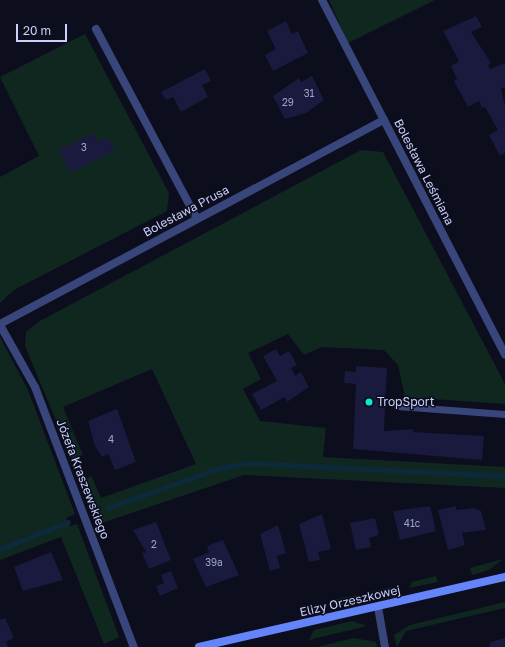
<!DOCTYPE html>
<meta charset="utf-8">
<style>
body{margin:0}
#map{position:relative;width:505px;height:647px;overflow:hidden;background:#0c0d1d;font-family:"Golos Text",sans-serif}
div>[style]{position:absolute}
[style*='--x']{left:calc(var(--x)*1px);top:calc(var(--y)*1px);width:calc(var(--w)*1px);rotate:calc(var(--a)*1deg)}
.green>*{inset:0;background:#102720}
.stream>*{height:5px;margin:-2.5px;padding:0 2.5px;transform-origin:2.5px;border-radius:2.5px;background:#0c2a3c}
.building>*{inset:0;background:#191a3d}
.lane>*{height:7px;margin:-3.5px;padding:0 3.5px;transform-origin:3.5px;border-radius:3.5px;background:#38467b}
.street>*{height:8px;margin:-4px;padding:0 4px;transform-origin:4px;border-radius:4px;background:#38467b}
.secondary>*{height:8px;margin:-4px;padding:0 4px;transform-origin:4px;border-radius:4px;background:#6485fa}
.dots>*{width:11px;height:11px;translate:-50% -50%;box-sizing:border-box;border:2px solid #0c0d1d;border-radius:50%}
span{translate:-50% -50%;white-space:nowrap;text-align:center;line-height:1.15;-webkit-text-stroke:3px #0c0d1d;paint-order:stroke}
.number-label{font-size:10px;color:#9ea3cd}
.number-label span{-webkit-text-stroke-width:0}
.street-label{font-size:12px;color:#cad1fd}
.poi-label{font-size:12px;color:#cad1fd}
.left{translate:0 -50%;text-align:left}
.scale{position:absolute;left:16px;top:24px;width:51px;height:18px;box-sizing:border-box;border:2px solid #cad1fd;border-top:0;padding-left:5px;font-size:12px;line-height:14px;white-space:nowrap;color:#cad1fd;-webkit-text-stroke:3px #0c0d1d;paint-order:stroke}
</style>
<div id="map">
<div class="green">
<div style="clip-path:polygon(329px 0,435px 0,348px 43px)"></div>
<div style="clip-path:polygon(85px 34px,169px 193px,167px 211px,14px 290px,0 303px,0 177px,39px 156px,0 77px)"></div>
<div style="clip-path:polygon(361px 150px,383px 152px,505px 384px,505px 404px,405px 397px,398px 365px,384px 350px,322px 347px,304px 355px,288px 334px,248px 353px,261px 379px,243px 389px,260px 421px,326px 428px,323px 457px,505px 467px,505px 488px,244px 475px,96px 525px,81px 485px,91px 475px,101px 498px,196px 464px,152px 369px,63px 407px,83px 455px,72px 459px,25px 346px,26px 332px,38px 322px)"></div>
<div style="clip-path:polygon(0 337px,28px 390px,75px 514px,66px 518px,70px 526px,77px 524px,119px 637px,104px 644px,61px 537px,0 560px)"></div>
<div style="clip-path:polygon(503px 559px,489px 570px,472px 575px,470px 568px)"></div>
<div style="clip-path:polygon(436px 576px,438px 582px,409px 588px,412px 582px)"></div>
<div style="clip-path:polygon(391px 587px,398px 592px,370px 598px,369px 592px)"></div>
<div style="clip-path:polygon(357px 595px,359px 601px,336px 606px,332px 600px)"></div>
<div style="clip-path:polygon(505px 602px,505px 608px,406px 631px,397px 647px,394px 635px,410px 625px)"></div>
<div style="clip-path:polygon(352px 621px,367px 626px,309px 640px,314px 630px)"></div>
<div style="clip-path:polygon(354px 638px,376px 642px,377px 647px,317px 647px)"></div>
</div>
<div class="stream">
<div style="--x:107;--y:508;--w:120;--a:-19.5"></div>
<div style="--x:220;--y:468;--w:27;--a:-10"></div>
<div style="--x:247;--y:463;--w:258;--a:2.9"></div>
<div style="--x:0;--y:549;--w:73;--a:-21.7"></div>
</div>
<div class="building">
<div style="clip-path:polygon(476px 16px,482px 27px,471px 32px,491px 63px,488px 65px,490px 69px,505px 63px,505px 87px,501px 89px,505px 106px,505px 153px,500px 156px,489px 135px,498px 130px,485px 107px,482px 108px,479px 101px,468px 107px,454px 81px,457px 79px,451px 66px,459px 61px,443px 31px)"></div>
<div style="clip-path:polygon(286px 21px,292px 34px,298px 31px,308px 53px,273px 71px,265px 55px,276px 49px,267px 31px)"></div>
<div style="clip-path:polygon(205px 69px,211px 81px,202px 85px,208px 97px,181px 112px,173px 97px,166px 100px,161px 92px)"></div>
<div style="clip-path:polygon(312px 76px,324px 100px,306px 113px,285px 119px,273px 96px,299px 78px,301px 82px)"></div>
<div style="clip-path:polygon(93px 133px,98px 142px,108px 137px,115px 150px,70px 173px,59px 150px)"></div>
<div style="clip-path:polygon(276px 349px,280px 356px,289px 351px,297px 365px,291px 368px,295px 376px,301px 372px,309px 387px,287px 402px,285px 397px,261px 410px,252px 394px,277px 381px,263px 356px)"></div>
<div style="clip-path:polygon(356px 366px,387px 368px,384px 431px,413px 429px,413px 432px,484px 436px,482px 460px,353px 449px,356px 384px,344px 383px,345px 371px,356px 372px)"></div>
<div style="clip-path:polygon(117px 409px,136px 462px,115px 470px,108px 454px,102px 457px,95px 446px,88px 421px)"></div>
<div style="clip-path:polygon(430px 506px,436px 531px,400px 540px,393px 511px)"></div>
<div style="clip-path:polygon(456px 506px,456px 510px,474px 508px,481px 511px,486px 530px,462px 533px,465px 545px,448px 550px,438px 510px)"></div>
<div style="clip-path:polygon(322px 514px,331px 549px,318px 552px,320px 560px,309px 562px,299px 524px)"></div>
<div style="clip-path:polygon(375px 518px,379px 535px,369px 538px,371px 547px,356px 550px,350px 523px)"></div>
<div style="clip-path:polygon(156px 522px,171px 560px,149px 569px,142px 553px,146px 552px,133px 530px)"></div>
<div style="clip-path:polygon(278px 525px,286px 553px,277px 556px,280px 568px,270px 571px,260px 534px)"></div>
<div style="clip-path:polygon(223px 540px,239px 575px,206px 587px,193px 559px,209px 552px,207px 546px)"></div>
<div style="clip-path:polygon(51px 552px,63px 580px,23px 591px,14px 567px)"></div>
<div style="clip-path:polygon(171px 571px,178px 588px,160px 596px,156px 586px,164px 583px,161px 575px)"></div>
<div style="clip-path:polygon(5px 618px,14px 638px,6px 642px,8px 647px,0 647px,0 620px)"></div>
<div style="clip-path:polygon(505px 638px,505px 647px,489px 647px,491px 642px)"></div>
</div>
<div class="lane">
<div style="--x:397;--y:406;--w:108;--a:4.2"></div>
</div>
<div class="street">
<div style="--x:322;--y:0;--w:399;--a:62.7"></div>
<div style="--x:96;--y:29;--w:215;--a:62"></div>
<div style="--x:0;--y:324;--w:435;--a:-28"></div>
<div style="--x:0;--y:325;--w:71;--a:60.6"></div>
<div style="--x:35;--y:387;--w:278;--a:69.2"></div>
<div style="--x:378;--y:607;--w:41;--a:80.1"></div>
</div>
<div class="secondary">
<div style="--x:199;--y:647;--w:314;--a:-12.9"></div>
</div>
<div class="dots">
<div style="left:369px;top:402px;background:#07eccb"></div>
</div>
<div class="number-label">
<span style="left:309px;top:94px">31</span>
<span style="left:288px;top:103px">29</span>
<span style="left:84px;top:148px">3</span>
<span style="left:111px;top:440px">4</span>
<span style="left:412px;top:524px">41c</span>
<span style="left:154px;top:545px">2</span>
<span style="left:214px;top:563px">39a</span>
</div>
<div class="street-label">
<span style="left:424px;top:172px;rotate:63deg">Bolesława Leśmiana</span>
<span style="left:186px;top:211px;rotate:-28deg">Bolesława Prusa</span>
<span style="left:83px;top:479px;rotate:69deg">Józefa Kraszewskiego</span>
<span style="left:350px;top:601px;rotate:-13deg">Elizy Orzeszkowej</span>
</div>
<div class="poi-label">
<span class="left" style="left:377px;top:402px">TropSport</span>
</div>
<div class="scale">20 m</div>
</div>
